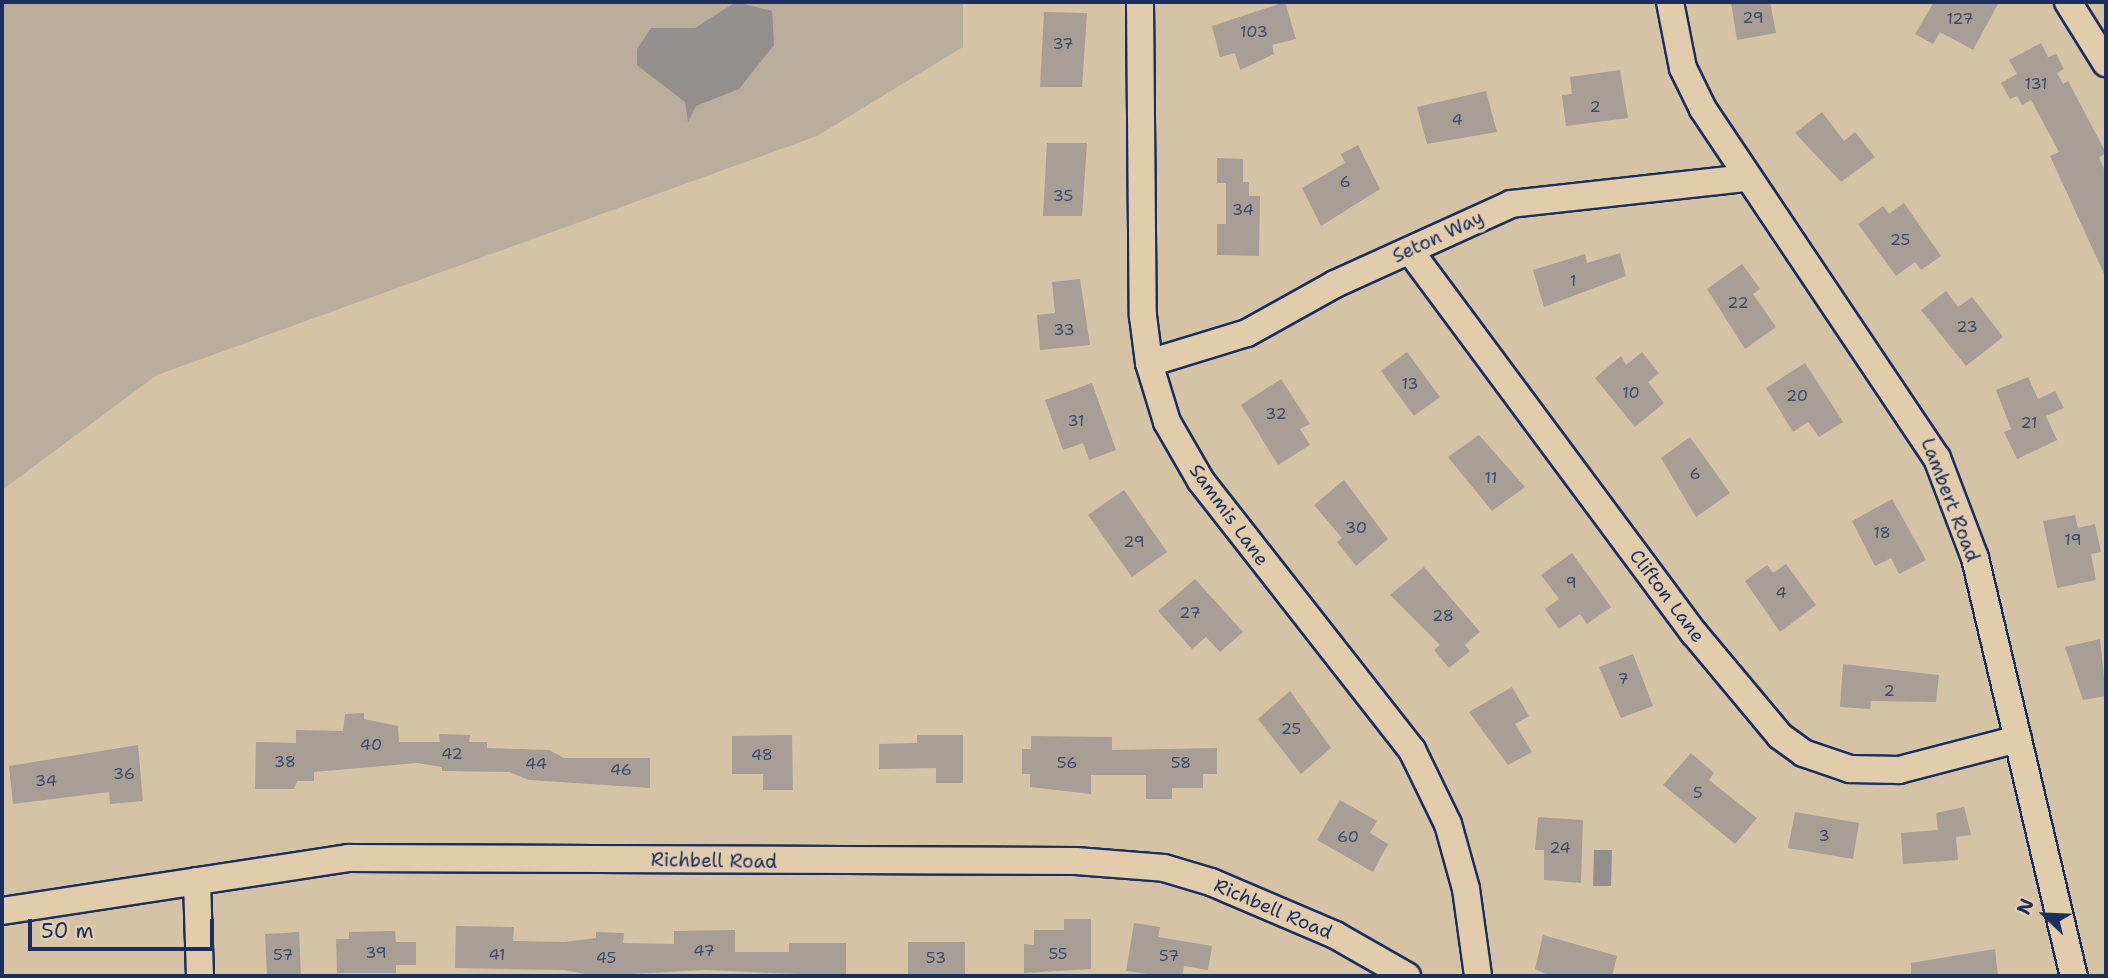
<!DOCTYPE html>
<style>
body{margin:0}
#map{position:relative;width:2108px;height:978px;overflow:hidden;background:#d5c3a6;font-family:"Shantell Sans",sans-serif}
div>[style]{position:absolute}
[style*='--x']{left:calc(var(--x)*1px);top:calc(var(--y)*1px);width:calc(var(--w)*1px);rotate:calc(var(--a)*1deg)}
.green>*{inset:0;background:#b9ae9c}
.water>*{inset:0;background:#938f8d}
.building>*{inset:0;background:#a79e95}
.roads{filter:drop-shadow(2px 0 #1b2f5e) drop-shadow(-2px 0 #1b2f5e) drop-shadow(0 2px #1b2f5e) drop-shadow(0 -2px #1b2f5e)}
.minor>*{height:26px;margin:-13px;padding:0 13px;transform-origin:13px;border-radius:13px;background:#e1cdab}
span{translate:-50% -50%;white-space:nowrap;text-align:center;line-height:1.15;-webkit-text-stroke:7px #e1cdab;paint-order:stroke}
.number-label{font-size:16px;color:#3e4b6c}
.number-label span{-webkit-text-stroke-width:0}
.street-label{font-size:19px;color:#1b2f5e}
.frame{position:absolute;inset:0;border:4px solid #1b2f5e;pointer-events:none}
.north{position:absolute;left:2010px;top:880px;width:70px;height:70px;-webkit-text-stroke:5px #e1cdab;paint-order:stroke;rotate:293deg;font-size:19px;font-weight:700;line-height:28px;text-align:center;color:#1b2f5e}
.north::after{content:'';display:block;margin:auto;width:24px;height:32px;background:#1b2f5e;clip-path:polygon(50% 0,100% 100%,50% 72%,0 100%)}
.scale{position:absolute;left:28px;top:919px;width:186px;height:32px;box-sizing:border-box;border:4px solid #1b2f5e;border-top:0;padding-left:9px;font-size:21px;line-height:24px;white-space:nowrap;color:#1b2f5e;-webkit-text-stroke:5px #e1cdab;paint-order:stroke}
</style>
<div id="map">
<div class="green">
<div style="clip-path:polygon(2px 2px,963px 2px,963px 47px,817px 136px,157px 375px,2px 490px)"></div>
</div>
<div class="water">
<div style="clip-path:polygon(736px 2px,772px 11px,774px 45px,739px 89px,696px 106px,688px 122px,685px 102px,637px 65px,637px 49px,651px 28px,695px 28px)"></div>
<div style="clip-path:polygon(1594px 850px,1612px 850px,1611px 886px,1593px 886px)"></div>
</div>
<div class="building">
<div style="clip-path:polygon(1285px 2px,1296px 39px,1272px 45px,1274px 54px,1240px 70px,1235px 53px,1220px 57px,1212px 26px)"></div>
<div style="clip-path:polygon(1731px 2px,1770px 2px,1776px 33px,1737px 40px)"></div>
<div style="clip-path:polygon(1934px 2px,1999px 2px,1973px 50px,1940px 32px,1933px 44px,1915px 34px)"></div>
<div style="clip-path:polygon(1044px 12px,1087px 13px,1082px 87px,1040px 87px)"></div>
<div style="clip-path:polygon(2041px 43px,2048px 57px,2056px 54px,2064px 69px,2057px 73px,2063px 84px,2068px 81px,2106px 153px,2099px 157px,2106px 174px,2106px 278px,2050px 156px,2059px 152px,2031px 100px,2022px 105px,2017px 96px,2010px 99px,2001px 83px,2017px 74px,2009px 60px)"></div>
<div style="clip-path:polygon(1620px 70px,1628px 118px,1566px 126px,1562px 95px,1572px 94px,1570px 77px)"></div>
<div style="clip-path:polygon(1486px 91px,1497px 132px,1427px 144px,1417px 107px)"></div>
<div style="clip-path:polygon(1822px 112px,1844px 141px,1855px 132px,1875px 157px,1841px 182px,1795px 133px)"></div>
<div style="clip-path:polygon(1047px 143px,1087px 143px,1082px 216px,1043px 216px)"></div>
<div style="clip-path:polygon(1358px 145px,1380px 189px,1321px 226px,1302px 188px,1345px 163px,1341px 154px)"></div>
<div style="clip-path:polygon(1217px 158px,1243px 159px,1243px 182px,1249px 182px,1249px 196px,1260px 196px,1259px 256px,1217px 255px,1217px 224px,1226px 224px,1226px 183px,1217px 183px)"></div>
<div style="clip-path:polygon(1904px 203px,1941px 256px,1921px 270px,1915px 262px,1896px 276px,1858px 224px,1883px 206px,1889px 214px)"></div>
<div style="clip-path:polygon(1620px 253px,1626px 276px,1544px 307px,1533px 270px,1585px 254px,1587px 263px)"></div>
<div style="clip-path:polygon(1742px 264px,1760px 289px,1753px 294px,1776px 327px,1745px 349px,1707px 289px)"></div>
<div style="clip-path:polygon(1080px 279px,1090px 345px,1040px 350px,1037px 315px,1055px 313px,1052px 282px)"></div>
<div style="clip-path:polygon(1946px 291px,1958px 307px,1972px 297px,2003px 337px,1966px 366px,1921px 310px)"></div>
<div style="clip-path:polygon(1407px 352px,1440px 397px,1414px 416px,1381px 371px)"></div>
<div style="clip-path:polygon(1642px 352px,1659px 373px,1648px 382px,1664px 403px,1635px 427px,1595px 378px,1621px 356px,1626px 365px)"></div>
<div style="clip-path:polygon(1805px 363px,1843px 422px,1819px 437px,1808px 422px,1793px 432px,1766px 388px)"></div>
<div style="clip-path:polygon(2028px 377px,2038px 399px,2055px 391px,2064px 408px,2046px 416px,2057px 440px,2017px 459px,2004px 432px,2011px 429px,1996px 390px)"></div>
<div style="clip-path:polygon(1281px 379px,1310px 424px,1300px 429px,1310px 445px,1278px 465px,1241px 405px)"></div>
<div style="clip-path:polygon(1092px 383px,1116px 450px,1089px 460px,1083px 443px,1063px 450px,1045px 400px)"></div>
<div style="clip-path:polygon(1479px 435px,1525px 487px,1492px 511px,1448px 457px)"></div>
<div style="clip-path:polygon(1690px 437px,1730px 493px,1696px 517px,1661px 458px)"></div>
<div style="clip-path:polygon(1344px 480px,1388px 539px,1356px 566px,1337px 542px,1342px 538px,1314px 505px)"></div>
<div style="clip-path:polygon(1124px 490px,1167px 552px,1132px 577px,1088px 515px)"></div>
<div style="clip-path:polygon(1892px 499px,1926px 560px,1899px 574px,1891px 558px,1875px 566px,1852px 521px)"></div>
<div style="clip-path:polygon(2075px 515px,2078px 528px,2095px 524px,2101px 552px,2091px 554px,2096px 580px,2057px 588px,2043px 521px)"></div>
<div style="clip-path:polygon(1572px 553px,1611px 607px,1587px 624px,1580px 614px,1559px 629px,1545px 609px,1559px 599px,1541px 575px)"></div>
<div style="clip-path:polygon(1786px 564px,1816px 605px,1780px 632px,1745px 581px,1767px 565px,1773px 573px)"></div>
<div style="clip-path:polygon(1424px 567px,1480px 632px,1465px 645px,1470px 651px,1449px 668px,1434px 650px,1440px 645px,1390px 595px)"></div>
<div style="clip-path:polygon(1195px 579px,1243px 632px,1220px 652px,1206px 637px,1192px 649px,1158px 611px)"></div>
<div style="clip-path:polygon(2100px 639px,2106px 696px,2083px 700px,2065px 647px)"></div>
<div style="clip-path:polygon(1633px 654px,1653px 706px,1621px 718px,1599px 667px)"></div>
<div style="clip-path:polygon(1843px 664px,1939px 675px,1936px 702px,1871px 701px,1870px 709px,1840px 707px)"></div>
<div style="clip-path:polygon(1512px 687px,1529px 716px,1515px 724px,1532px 752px,1508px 765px,1469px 712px)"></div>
<div style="clip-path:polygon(1290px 691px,1331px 748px,1301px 774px,1258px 719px)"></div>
<div style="clip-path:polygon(364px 713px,364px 719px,398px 726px,399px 742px,440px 742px,439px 734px,470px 735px,469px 742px,487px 742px,487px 748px,549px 750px,564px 758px,650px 758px,650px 788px,529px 780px,509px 772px,442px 771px,442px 767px,417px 763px,314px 772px,314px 781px,297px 781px,294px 789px,255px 789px,256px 742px,296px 743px,296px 730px,343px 731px,345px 714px)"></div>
<div style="clip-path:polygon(792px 735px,793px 790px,763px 790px,763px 774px,732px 774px,732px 736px)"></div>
<div style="clip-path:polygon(917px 735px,963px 735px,963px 783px,936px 783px,936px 768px,879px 769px,879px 744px,917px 743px)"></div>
<div style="clip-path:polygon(1031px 736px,1112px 737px,1112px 750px,1217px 748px,1217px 774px,1203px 774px,1203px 788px,1172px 788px,1172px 799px,1146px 799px,1146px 775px,1091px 775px,1091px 794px,1030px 787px,1030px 774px,1022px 774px,1022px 749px,1031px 749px)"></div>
<div style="clip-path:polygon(138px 745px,143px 801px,110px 804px,109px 792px,13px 804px,9px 766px)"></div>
<div style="clip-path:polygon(1691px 753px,1714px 773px,1709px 780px,1757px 818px,1735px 844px,1663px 785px)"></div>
<div style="clip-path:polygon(1340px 800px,1377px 821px,1370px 833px,1388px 844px,1373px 872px,1317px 840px)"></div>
<div style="clip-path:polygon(1964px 807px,1971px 835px,1956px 837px,1958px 860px,1903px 864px,1901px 833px,1938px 830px,1936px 813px)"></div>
<div style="clip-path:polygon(1795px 812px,1859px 823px,1853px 859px,1788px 848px)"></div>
<div style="clip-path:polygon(1538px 817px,1583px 820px,1581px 883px,1544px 880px,1544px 850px,1535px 850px)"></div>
<div style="clip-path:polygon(1064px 919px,1091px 919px,1091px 969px,1024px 973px,1024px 944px,1034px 945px,1034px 930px,1064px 930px)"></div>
<div style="clip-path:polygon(1134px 923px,1160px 927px,1158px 937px,1212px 946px,1208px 970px,1184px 966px,1182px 976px,1162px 976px,1126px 971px)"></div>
<div style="clip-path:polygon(456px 926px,514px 927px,513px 941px,565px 942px,596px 938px,596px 932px,624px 933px,623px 943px,674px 944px,674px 931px,735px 930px,735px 952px,789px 952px,789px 943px,846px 943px,846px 976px,704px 970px,595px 976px,564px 970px,455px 968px)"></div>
<div style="clip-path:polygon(395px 931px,396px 942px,416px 942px,416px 965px,396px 965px,396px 973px,337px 973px,336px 939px,349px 939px,349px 932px)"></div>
<div style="clip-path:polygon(299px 932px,301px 976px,267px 976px,265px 934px)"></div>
<div style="clip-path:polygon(1543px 935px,1617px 956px,1612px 976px,1550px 976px,1535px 969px)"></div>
<div style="clip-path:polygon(908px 942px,965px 942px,965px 976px,908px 975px)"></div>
<div style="clip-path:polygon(1995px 949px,1998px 976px,1911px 976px,1911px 963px)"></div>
</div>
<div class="roads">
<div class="minor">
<div style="--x:1140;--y:2;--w:314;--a:89.5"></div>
<div style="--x:1143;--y:316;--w:47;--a:82.7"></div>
<div style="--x:1149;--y:363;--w:62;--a:73"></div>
<div style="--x:1167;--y:422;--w:68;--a:60"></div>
<div style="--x:1201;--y:481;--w:342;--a:51.9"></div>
<div style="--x:1412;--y:750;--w:82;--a:64.1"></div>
<div style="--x:1448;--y:824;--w:67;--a:74.5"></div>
<div style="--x:1466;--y:889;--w:88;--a:82.1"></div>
<div style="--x:1670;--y:2;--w:67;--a:78.9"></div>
<div style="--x:1683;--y:68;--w:46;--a:64"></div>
<div style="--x:1703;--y:109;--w:420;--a:56.2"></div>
<div style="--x:1937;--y:458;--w:107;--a:69.2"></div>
<div style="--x:1975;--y:558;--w:430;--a:76.7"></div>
<div style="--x:2068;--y:2;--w:72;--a:58.1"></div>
<div style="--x:1410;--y:251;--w:476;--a:53.4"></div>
<div style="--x:1694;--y:633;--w:134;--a:50.1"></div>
<div style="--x:1780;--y:736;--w:29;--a:36"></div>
<div style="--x:1803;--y:753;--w:50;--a:18.8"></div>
<div style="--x:1850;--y:769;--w:49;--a:1.2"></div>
<div style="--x:1899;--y:770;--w:123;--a:-14.6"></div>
<div style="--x:1149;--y:363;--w:102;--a:-17"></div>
<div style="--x:1247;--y:333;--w:101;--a:-29.1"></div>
<div style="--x:1335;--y:284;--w:193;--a:-24.4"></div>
<div style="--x:1511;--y:204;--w:236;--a:-6.3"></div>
<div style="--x:197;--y:881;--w:95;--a:88.2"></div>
<div style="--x:2;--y:911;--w:350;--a:-8.7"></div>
<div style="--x:348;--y:858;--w:728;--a:0.24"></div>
<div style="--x:1076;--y:861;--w:88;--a:4.5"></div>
<div style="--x:1164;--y:868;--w:49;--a:16.6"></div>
<div style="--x:1211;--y:882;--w:135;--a:23.1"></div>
<div style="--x:1335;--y:935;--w:83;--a:29.7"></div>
</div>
</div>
<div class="number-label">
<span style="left:1753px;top:18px">29</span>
<span style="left:1960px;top:19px">127</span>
<span style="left:1254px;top:32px">103</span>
<span style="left:1063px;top:44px">37</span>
<span style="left:2036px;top:84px">131</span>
<span style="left:1595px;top:107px">2</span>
<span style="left:1457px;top:120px">4</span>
<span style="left:1345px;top:182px">6</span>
<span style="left:1063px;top:196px">35</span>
<span style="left:1243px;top:210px">34</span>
<span style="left:1900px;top:240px">25</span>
<span style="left:1573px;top:281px">1</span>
<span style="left:1738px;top:303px">22</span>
<span style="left:1967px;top:327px">23</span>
<span style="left:1064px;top:330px">33</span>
<span style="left:1410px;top:384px">13</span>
<span style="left:1631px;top:393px">10</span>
<span style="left:1797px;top:396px">20</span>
<span style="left:1276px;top:414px">32</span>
<span style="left:1076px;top:421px">31</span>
<span style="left:2029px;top:423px">21</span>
<span style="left:1695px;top:474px">6</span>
<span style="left:1491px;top:478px">11</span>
<span style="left:1356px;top:528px">30</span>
<span style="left:1882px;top:533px">18</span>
<span style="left:2073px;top:540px">19</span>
<span style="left:1134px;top:542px">29</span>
<span style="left:1571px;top:583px">9</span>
<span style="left:1781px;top:593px">4</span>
<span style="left:1190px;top:613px">27</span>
<span style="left:1443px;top:616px">28</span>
<span style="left:1623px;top:679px">7</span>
<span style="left:1889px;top:691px">2</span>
<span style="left:1291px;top:729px">25</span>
<span style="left:371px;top:745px">40</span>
<span style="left:452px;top:754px">42</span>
<span style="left:762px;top:755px">48</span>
<span style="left:285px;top:762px">38</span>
<span style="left:1067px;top:763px">56</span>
<span style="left:1181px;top:763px">58</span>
<span style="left:536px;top:764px">44</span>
<span style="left:621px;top:770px">46</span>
<span style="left:124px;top:774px">36</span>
<span style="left:46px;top:781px">34</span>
<span style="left:1698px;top:793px">5</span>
<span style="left:1824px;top:836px">3</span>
<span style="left:1348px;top:837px">60</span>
<span style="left:1560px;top:848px">24</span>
<span style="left:704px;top:951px">47</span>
<span style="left:376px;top:953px">39</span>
<span style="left:1058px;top:954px">55</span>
<span style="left:283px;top:955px">57</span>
<span style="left:497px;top:955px">41</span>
<span style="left:1169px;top:956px">57</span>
<span style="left:606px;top:958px">45</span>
<span style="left:936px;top:958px">53</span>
</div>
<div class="street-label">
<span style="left:1438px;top:237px;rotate:-25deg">Seton Way</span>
<span style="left:1950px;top:500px;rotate:69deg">Lambert Road</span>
<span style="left:1229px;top:515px;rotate:54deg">Sammis Lane</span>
<span style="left:1667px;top:596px;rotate:53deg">Clifton Lane</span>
<span style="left:714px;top:861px;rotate:1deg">Richbell Road</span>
<span style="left:1273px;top:909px;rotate:23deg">Richbell Road</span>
</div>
<div class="frame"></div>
<div class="north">N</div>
<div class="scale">50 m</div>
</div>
